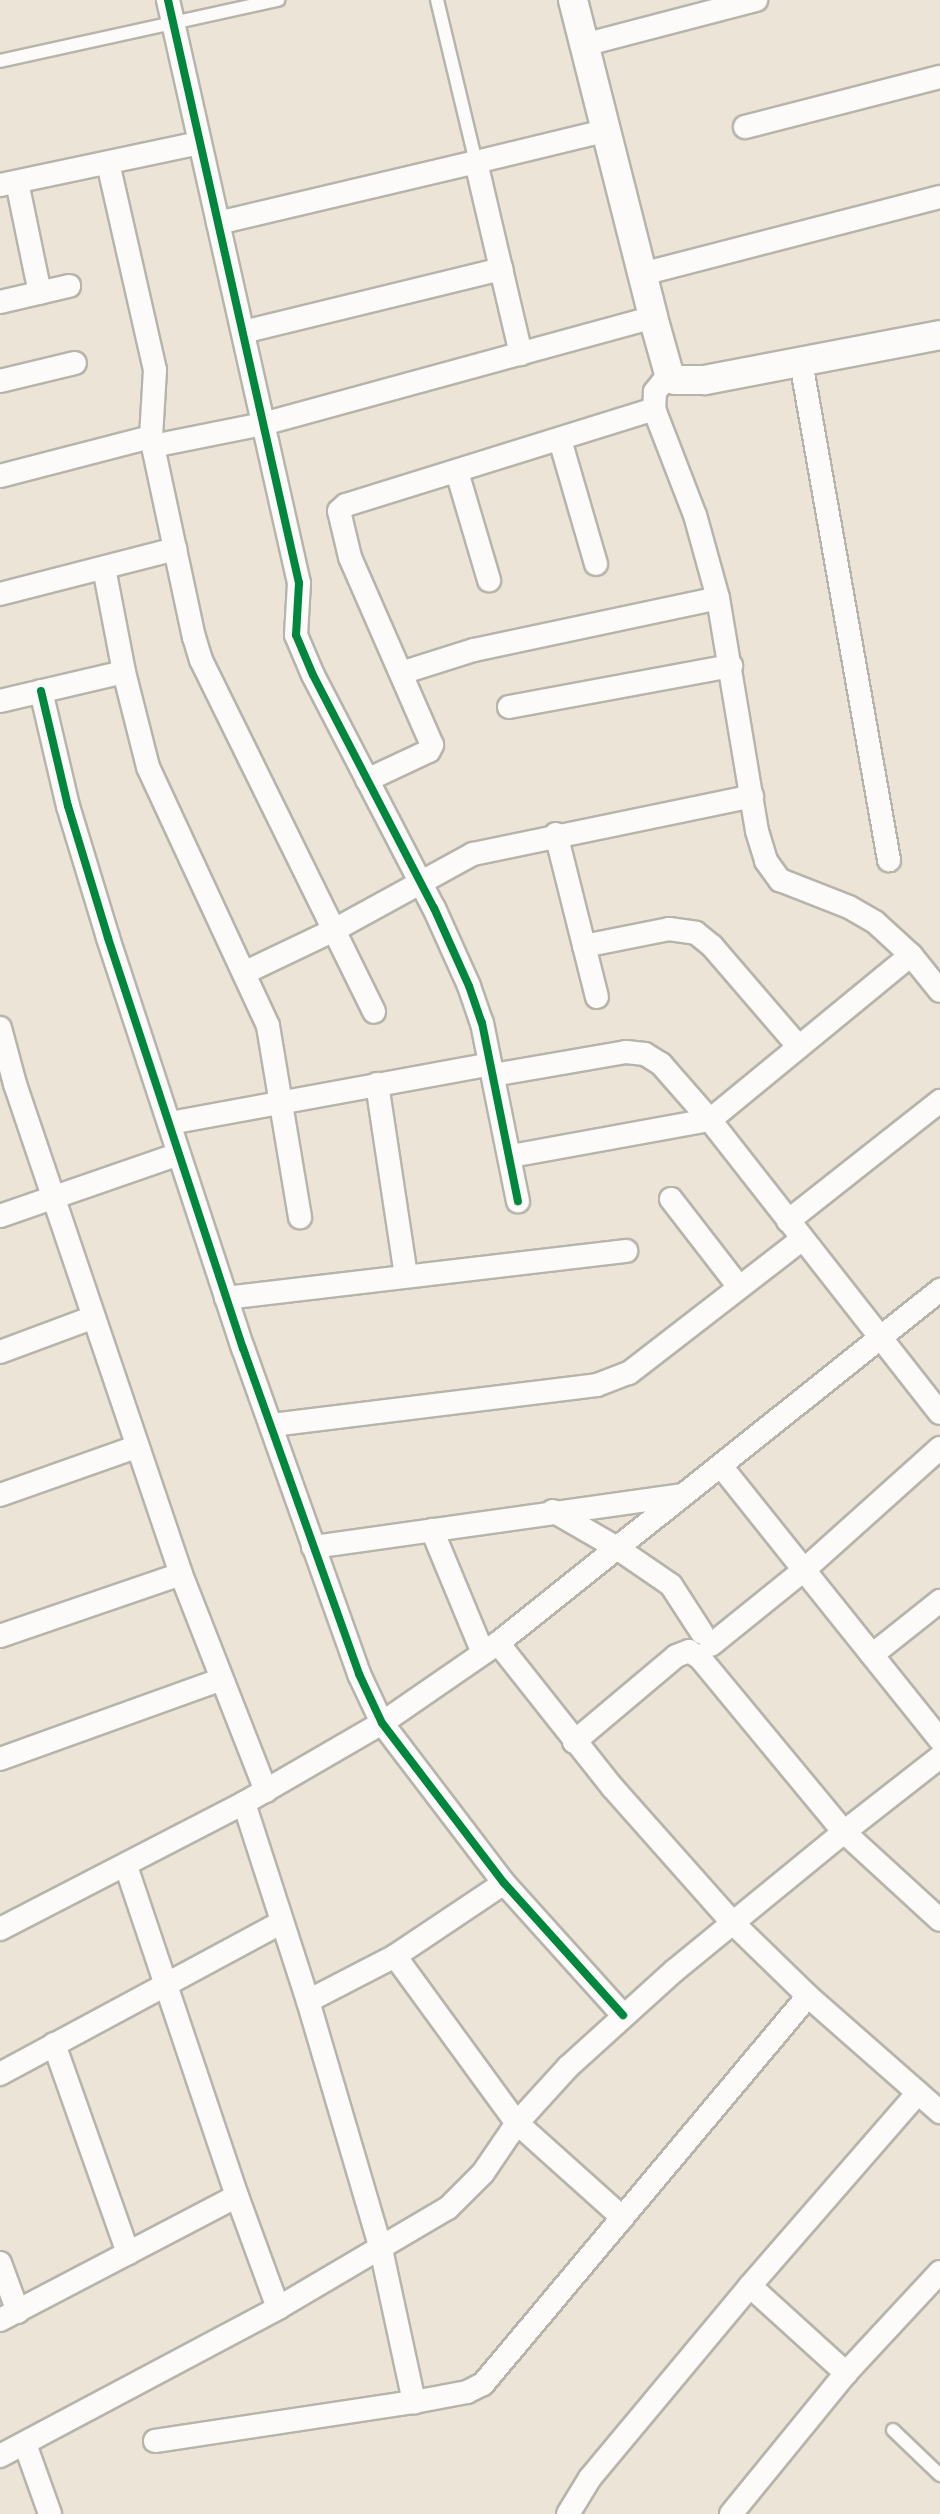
<!DOCTYPE html>
<style>
body{margin:0}
#map{position:relative;width:940px;height:2514px;overflow:hidden;background:#ece4d6;font-family:"IM FELL French Canon",serif}
div>[style]{position:absolute}
[style*='--x']{left:calc(var(--x)*1px);top:calc(var(--y)*1px);width:calc(var(--w)*1px);rotate:calc(var(--a)*1deg)}
.roads{filter:drop-shadow(2px 0 #b6b4ab) drop-shadow(-2px 0 #b6b4ab) drop-shadow(0 2px #b6b4ab) drop-shadow(0 -2px #b6b4ab)}
.service>*{height:12px;margin:-6px;padding:0 6px;transform-origin:6px;border-radius:6px;background:#fcfbf9}
.minor>*{height:22px;margin:-11px;padding:0 11px;transform-origin:11px;border-radius:11px;background:#fcfbf9}
.tertiary>*{height:28px;margin:-14px;padding:0 14px;transform-origin:14px;border-radius:14px;background:#fcfbf9}
.cycleway>*{height:8px;margin:-4px;padding:0 4px;transform-origin:4px;border-radius:4px;background:#00873e}
span{translate:-50% -50%;white-space:nowrap;text-align:center;line-height:1.15;-webkit-text-stroke:6px #fcf5e5;paint-order:stroke}
</style>
<div id="map">
<div class="roads">
<div class="service">
<div style="--x:437;--y:0;--w:167;--a:76.5"></div>
<div style="--x:0;--y:61;--w:285;--a:-12.4"></div>
<div style="--x:893;--y:2430;--w:65;--a:43.8"></div>
</div>
<div class="minor">
<div style="--x:168;--y:0;--w:598;--a:77.34"></div>
<div style="--x:299;--y:583;--w:52;--a:93.3"></div>
<div style="--x:296;--y:635;--w:43;--a:67"></div>
<div style="--x:313;--y:675;--w:263;--a:62.6"></div>
<div style="--x:434;--y:908;--w:85;--a:65.8"></div>
<div style="--x:469;--y:986;--w:39;--a:71"></div>
<div style="--x:482;--y:1023;--w:182;--a:78.6"></div>
<div style="--x:583;--y:45;--w:179;--a:-14.6"></div>
<div style="--x:745;--y:127;--w:201;--a:-14.4"></div>
<div style="--x:108;--y:163;--w:212;--a:77.2"></div>
<div style="--x:155;--y:370;--w:67;--a:93.4"></div>
<div style="--x:151;--y:437;--w:205;--a:77.9"></div>
<div style="--x:194;--y:637;--w:24;--a:73"></div>
<div style="--x:201;--y:660;--w:392;--a:63.8"></div>
<div style="--x:17;--y:182;--w:113;--a:78.3"></div>
<div style="--x:0;--y:185;--w:203;--a:-11.9"></div>
<div style="--x:218;--y:223;--w:265;--a:-13.3"></div>
<div style="--x:642;--y:274;--w:308;--a:-14.5"></div>
<div style="--x:0;--y:302;--w:71;--a:-13.1"></div>
<div style="--x:243;--y:332;--w:266;--a:-13.7"></div>
<div style="--x:521;--y:354;--w:197;--a:-103.2"></div>
<div style="--x:476;--y:162;--w:132;--a:-13.6"></div>
<div style="--x:801;--y:362;--w:506;--a:79.98"></div>
<div style="--x:669;--y:374;--w:23;--a:128"></div>
<div style="--x:655;--y:392;--w:17;--a:93"></div>
<div style="--x:654;--y:409;--w:114;--a:68.9"></div>
<div style="--x:695;--y:515;--w:86;--a:74.5"></div>
<div style="--x:718;--y:598;--w:236;--a:80.5"></div>
<div style="--x:757;--y:831;--w:31;--a:73"></div>
<div style="--x:766;--y:861;--w:24;--a:54"></div>
<div style="--x:780;--y:880;--w:74;--a:21.4"></div>
<div style="--x:849;--y:907;--w:30;--a:30"></div>
<div style="--x:875;--y:922;--w:49;--a:42.5"></div>
<div style="--x:911;--y:955;--w:46;--a:51.1"></div>
<div style="--x:0;--y:381;--w:77;--a:-13.5"></div>
<div style="--x:560;--y:440;--w:129;--a:73.8"></div>
<div style="--x:153;--y:446;--w:112;--a:-11.3"></div>
<div style="--x:263;--y:424;--w:404;--a:-15.3"></div>
<div style="--x:457;--y:472;--w:113;--a:73.5"></div>
<div style="--x:0;--y:476;--w:156;--a:-14.5"></div>
<div style="--x:104;--y:568;--w:106;--a:79.1"></div>
<div style="--x:124;--y:672;--w:98;--a:75.8"></div>
<div style="--x:148;--y:767;--w:285;--a:65.1"></div>
<div style="--x:268;--y:1026;--w:194;--a:80.5"></div>
<div style="--x:0;--y:594;--w:181;--a:-14.4"></div>
<div style="--x:401;--y:673;--w:77;--a:-17.5"></div>
<div style="--x:474;--y:650;--w:249;--a:-12"></div>
<div style="--x:41;--y:691;--w:118;--a:76.8"></div>
<div style="--x:68;--y:806;--w:138;--a:73.1"></div>
<div style="--x:108;--y:938;--w:432;--a:71.8"></div>
<div style="--x:243;--y:1348;--w:346;--a:70.4"></div>
<div style="--x:359;--y:1674;--w:54;--a:64.9"></div>
<div style="--x:382;--y:1723;--w:201;--a:52.7"></div>
<div style="--x:504;--y:1883;--w:178;--a:48"></div>
<div style="--x:0;--y:701;--w:127;--a:-13.2"></div>
<div style="--x:509;--y:707;--w:226;--a:-10.5"></div>
<div style="--x:367;--y:780;--w:68;--a:-25.1"></div>
<div style="--x:429;--y:751;--w:7;--a:-63"></div>
<div style="--x:432;--y:745;--w:205;--a:-113.6"></div>
<div style="--x:350;--y:557;--w:47;--a:-103.4"></div>
<div style="--x:339;--y:511;--w:9;--a:-41"></div>
<div style="--x:346;--y:505;--w:323;--a:-17.3"></div>
<div style="--x:556;--y:834;--w:168;--a:75.9"></div>
<div style="--x:584;--y:946;--w:87;--a:-11.3"></div>
<div style="--x:669;--y:929;--w:27;--a:8"></div>
<div style="--x:696;--y:933;--w:21;--a:39"></div>
<div style="--x:712;--y:946;--w:133;--a:49.3"></div>
<div style="--x:246;--y:972;--w:98;--a:-25.5"></div>
<div style="--x:334;--y:930;--w:158;--a:-28.7"></div>
<div style="--x:473;--y:854;--w:285;--a:-11.7"></div>
<div style="--x:0;--y:1028;--w:58;--a:75"></div>
<div style="--x:15;--y:1084;--w:517;--a:71.28"></div>
<div style="--x:181;--y:1574;--w:233;--a:68.6"></div>
<div style="--x:493;--y:1075;--w:135;--a:-9.8"></div>
<div style="--x:626;--y:1052;--w:19;--a:6"></div>
<div style="--x:645;--y:1054;--w:19;--a:32"></div>
<div style="--x:661;--y:1064;--w:74;--a:48.8"></div>
<div style="--x:710;--y:1120;--w:372;--a:51.9"></div>
<div style="--x:377;--y:1084;--w:193;--a:81.4"></div>
<div style="--x:170;--y:1123;--w:325;--a:-10.4"></div>
<div style="--x:511;--y:1156;--w:202;--a:-10.3"></div>
<div style="--x:710;--y:1120;--w:260;--a:-39.4"></div>
<div style="--x:671;--y:1199;--w:111;--a:52.3"></div>
<div style="--x:0;--y:1216;--w:189;--a:-19.1"></div>
<div style="--x:788;--y:1221;--w:194;--a:-38.3"></div>
<div style="--x:226;--y:1298;--w:403;--a:-6.7"></div>
<div style="--x:0;--y:1352;--w:100;--a:-20.4"></div>
<div style="--x:272;--y:1425;--w:327;--a:-7"></div>
<div style="--x:597;--y:1385;--w:34;--a:-21"></div>
<div style="--x:629;--y:1373;--w:217;--a:-37.7"></div>
<div style="--x:721;--y:1466;--w:133;--a:51.4"></div>
<div style="--x:804;--y:1570;--w:183;--a:-41.9"></div>
<div style="--x:0;--y:1495;--w:146;--a:-19.5"></div>
<div style="--x:553;--y:1511;--w:74;--a:30"></div>
<div style="--x:617;--y:1548;--w:65;--a:34.4"></div>
<div style="--x:671;--y:1585;--w:57;--a:57.1"></div>
<div style="--x:432;--y:1530;--w:133;--a:67.5"></div>
<div style="--x:313;--y:1547;--w:372;--a:-8"></div>
<div style="--x:0;--y:1636;--w:191;--a:-18.9"></div>
<div style="--x:498;--y:1643;--w:185;--a:51.6"></div>
<div style="--x:613;--y:1788;--w:179;--a:48.4"></div>
<div style="--x:732;--y:1922;--w:106;--a:44.2"></div>
<div style="--x:808;--y:1996;--w:176;--a:41.3"></div>
<div style="--x:711;--y:1645;--w:119;--a:-38.9"></div>
<div style="--x:804;--y:1570;--w:218;--a:51.3"></div>
<div style="--x:872;--y:1655;--w:87;--a:-38.5"></div>
<div style="--x:574;--y:1742;--w:133;--a:-40.1"></div>
<div style="--x:676;--y:1656;--w:14;--a:-21"></div>
<div style="--x:689;--y:1651;--w:13;--a:32"></div>
<div style="--x:700;--y:1658;--w:226;--a:50.4"></div>
<div style="--x:844;--y:1832;--w:122;--a:-38"></div>
<div style="--x:0;--y:1759;--w:234;--a:-19.8"></div>
<div style="--x:244;--y:1803;--w:208;--a:72.1"></div>
<div style="--x:308;--y:2001;--w:259;--a:73.6"></div>
<div style="--x:381;--y:2249;--w:157;--a:77.8"></div>
<div style="--x:0;--y:1929;--w:275;--a:-27.3"></div>
<div style="--x:244;--y:1803;--w:160;--a:-30.1"></div>
<div style="--x:382;--y:1723;--w:141;--a:-34.6"></div>
<div style="--x:498;--y:1643;--w:566;--a:-38.61"></div>
<div style="--x:395;--y:1956;--w:207;--a:53.9"></div>
<div style="--x:517;--y:2123;--w:142;--a:41.9"></div>
<div style="--x:308;--y:2001;--w:98;--a:-27.3"></div>
<div style="--x:395;--y:1956;--w:131;--a:-33.8"></div>
<div style="--x:54;--y:2044;--w:222;--a:70.5"></div>
<div style="--x:0;--y:2074;--w:319;--a:-28.3"></div>
<div style="--x:237;--y:2196;--w:119;--a:69.9"></div>
<div style="--x:0;--y:2263;--w:52;--a:69.8"></div>
<div style="--x:750;--y:2286;--w:130;--a:42.2"></div>
<div style="--x:846;--y:2373;--w:138;--a:-47.1"></div>
<div style="--x:0;--y:2320;--w:267;--a:-27.6"></div>
<div style="--x:237;--y:2196;--w:348;--a:-108.6"></div>
<div style="--x:155;--y:2441;--w:262;--a:-8.6"></div>
<div style="--x:414;--y:2402;--w:54;--a:-10.7"></div>
<div style="--x:467;--y:2392;--w:18;--a:-27"></div>
<div style="--x:483;--y:2384;--w:506;--a:-50.05"></div>
<div style="--x:25;--y:2444;--w:74;--a:70.3"></div>
<div style="--x:0;--y:2456;--w:315;--a:-28"></div>
<div style="--x:278;--y:2308;--w:197;--a:-30.5"></div>
<div style="--x:448;--y:2208;--w:49;--a:-45"></div>
<div style="--x:483;--y:2173;--w:60;--a:-55.8"></div>
<div style="--x:517;--y:2123;--w:76;--a:-47.7"></div>
<div style="--x:568;--y:2067;--w:143;--a:-42.2"></div>
<div style="--x:674;--y:1971;--w:220;--a:-39.3"></div>
<div style="--x:844;--y:1832;--w:130;--a:42.5"></div>
<div style="--x:568;--y:2514;--w:42;--a:-58.6"></div>
<div style="--x:590;--y:2478;--w:250;--a:-50.2"></div>
<div style="--x:750;--y:2286;--w:256;--a:-49"></div>
<div style="--x:731;--y:2514;--w:182;--a:-50.8"></div>
</div>
<div class="tertiary">
<div style="--x:573;--y:0;--w:327;--a:75.8"></div>
<div style="--x:653;--y:317;--w:59;--a:74.3"></div>
<div style="--x:669;--y:374;--w:8;--a:45"></div>
<div style="--x:675;--y:380;--w:30;--a:0"></div>
<div style="--x:705;--y:380;--w:239;--a:-10.8"></div>
</div>
</div>
<div class="cycleway">
<div style="--x:168;--y:0;--w:598;--a:77.34"></div>
<div style="--x:299;--y:583;--w:52;--a:93.3"></div>
<div style="--x:296;--y:635;--w:43;--a:67"></div>
<div style="--x:313;--y:675;--w:263;--a:62.6"></div>
<div style="--x:434;--y:908;--w:85;--a:65.8"></div>
<div style="--x:469;--y:986;--w:39;--a:71"></div>
<div style="--x:482;--y:1023;--w:182;--a:78.6"></div>
<div style="--x:41;--y:691;--w:118;--a:76.8"></div>
<div style="--x:68;--y:806;--w:138;--a:73.1"></div>
<div style="--x:108;--y:938;--w:432;--a:71.8"></div>
<div style="--x:243;--y:1348;--w:346;--a:70.4"></div>
<div style="--x:359;--y:1674;--w:54;--a:64.9"></div>
<div style="--x:382;--y:1723;--w:201;--a:52.7"></div>
<div style="--x:504;--y:1883;--w:178;--a:48"></div>
</div>
</div>
